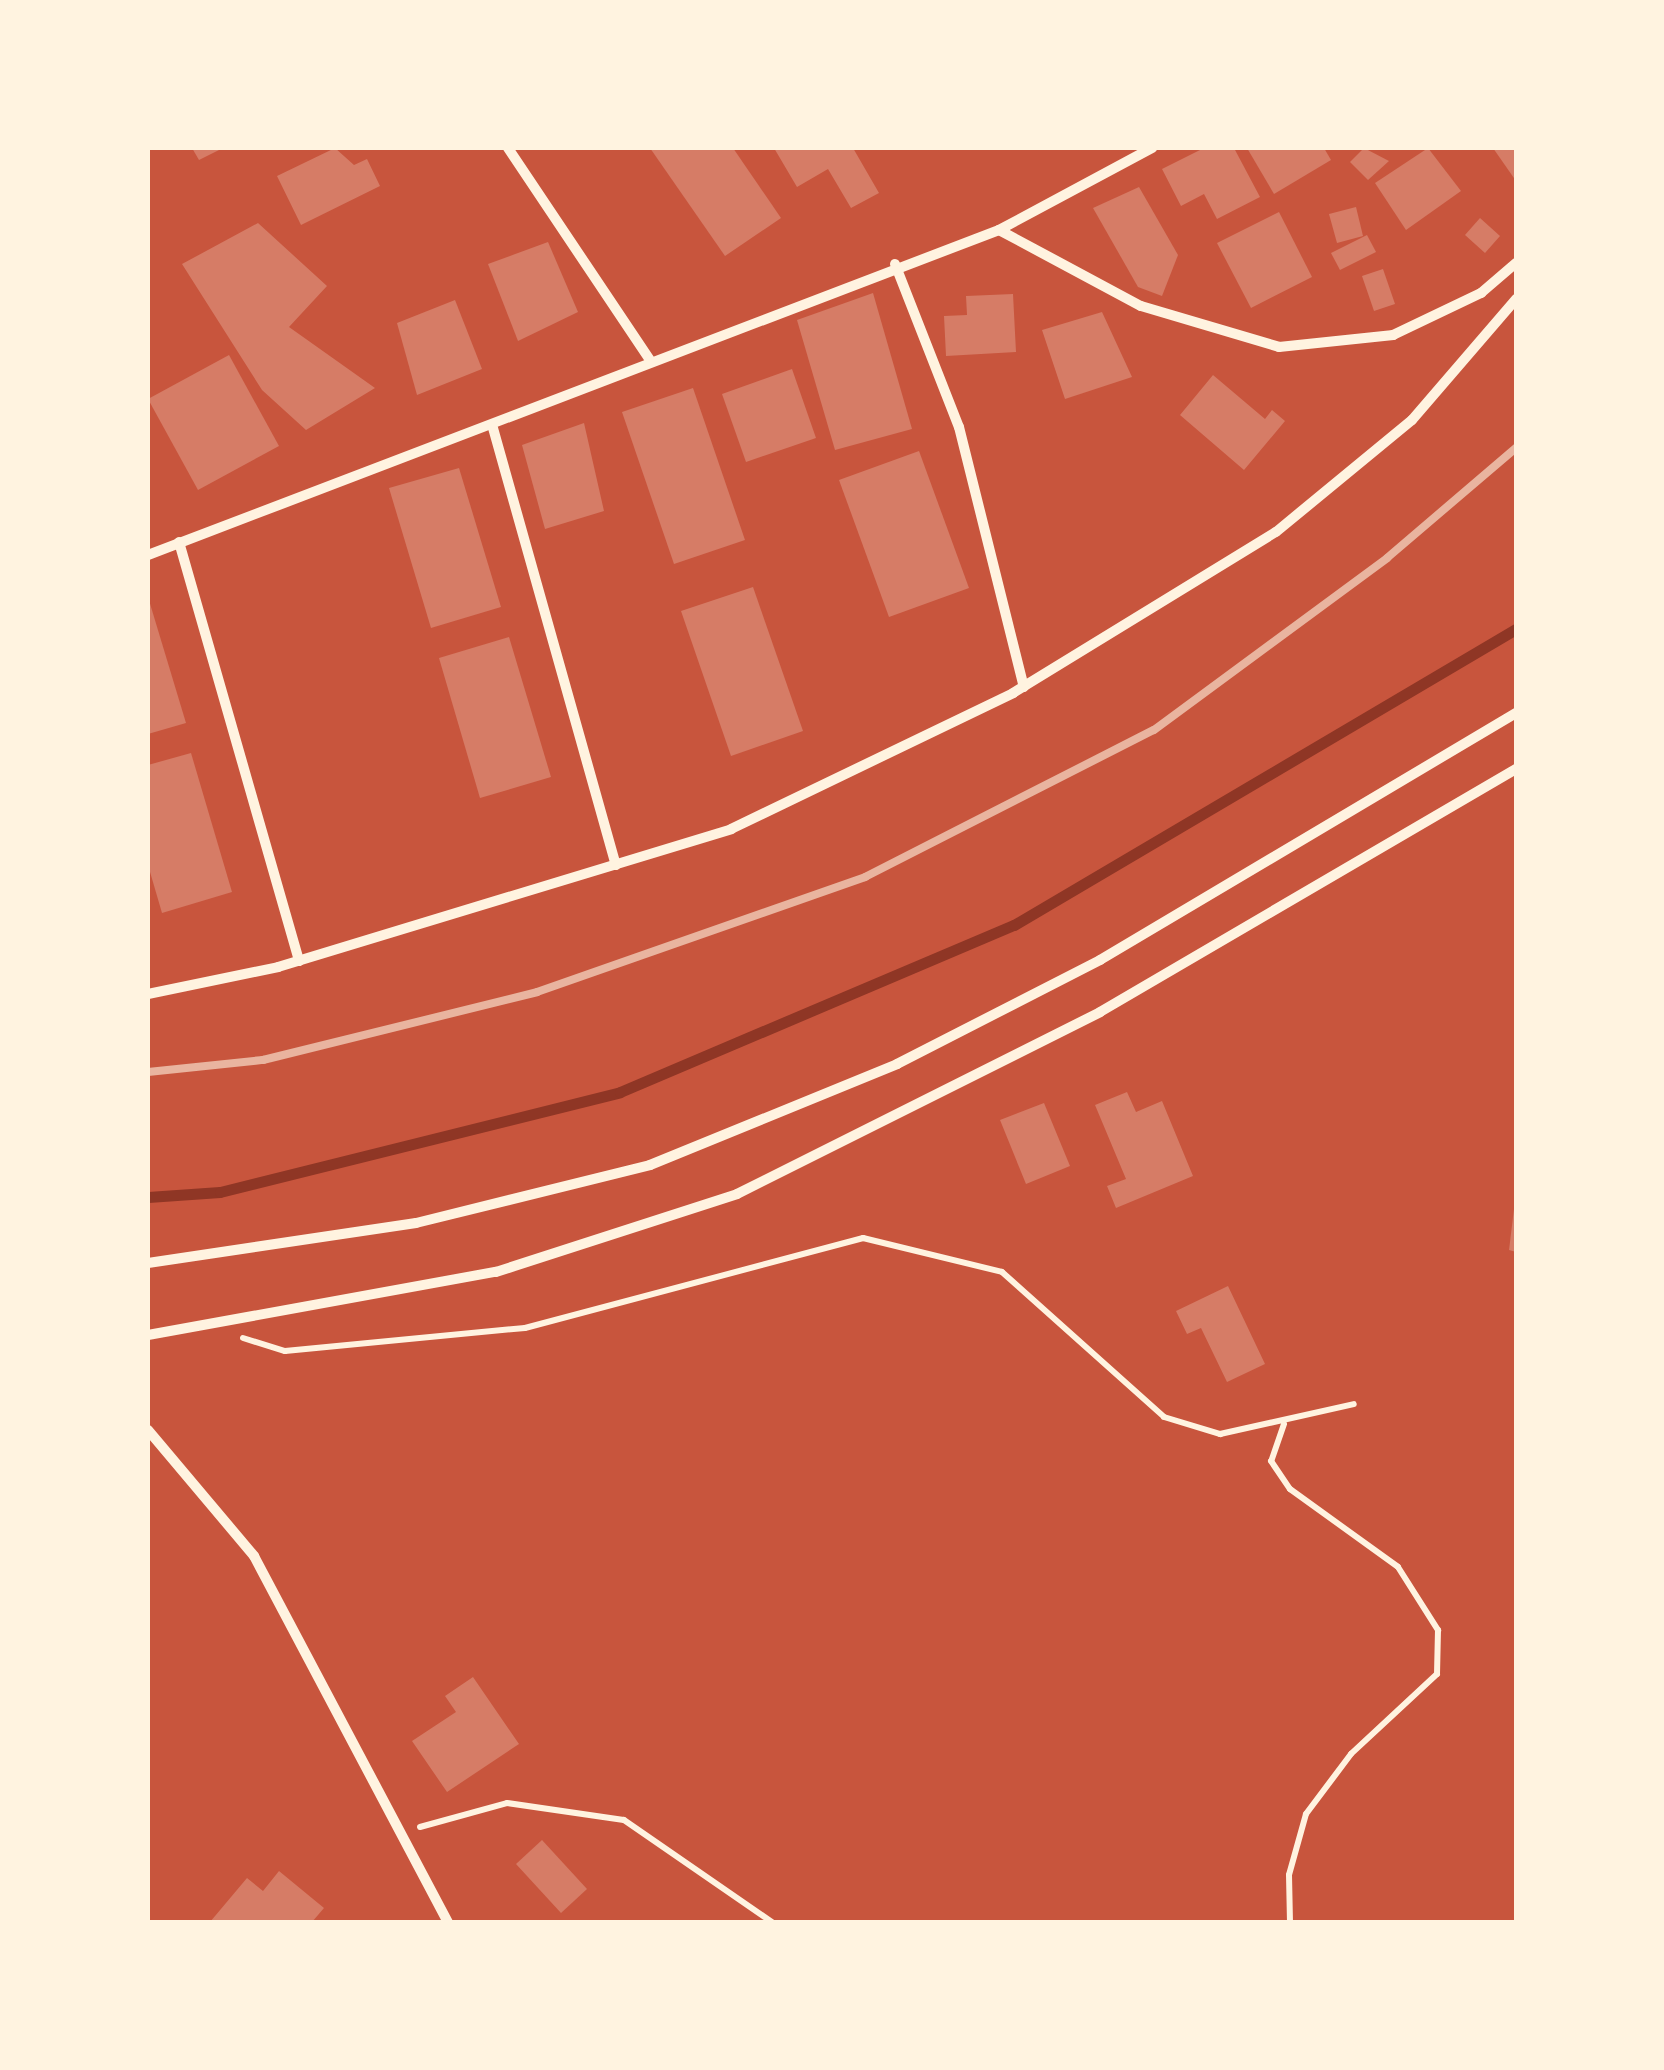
<!DOCTYPE html>
<style>
body{margin:0}
#map{position:relative;width:1664px;height:2070px;overflow:hidden;background:#c8553d;font-family:Karla,sans-serif}
div>[style]{position:absolute}
[style*='--x']{left:calc(var(--x)*1px);top:calc(var(--y)*1px);width:calc(var(--w)*1px);rotate:calc(var(--a)*1deg)}
.stream>*{height:11px;margin:-5.5px;padding:0 5.5px;transform-origin:5.5px;border-radius:5.5px;background:#8f3625}
.building>*{inset:0;background:#d67c66}
.path>*{height:6px;margin:-3px;padding:0 3px;transform-origin:3px;border-radius:3px;background:#fff3e0}
.minor>*{height:10px;margin:-5px;padding:0 5px;transform-origin:5px;border-radius:5px;background:#fff3e0}
.rail>*{height:8px;margin:-4px;padding:0 4px;transform-origin:4px;border-radius:4px;background:#e9b49f}
span{translate:-50% -50%;white-space:nowrap;text-align:center;line-height:1.15;-webkit-text-stroke:10px #fff3e0;paint-order:stroke}
.frame{position:absolute;inset:0;border:150px solid #fff3e0;pointer-events:none}
</style>
<div id="map">
<div class="stream">
<div style="--x:148;--y:1197;--w:72;--a:-4"></div>
<div style="--x:220;--y:1192;--w:412;--a:-14"></div>
<div style="--x:620;--y:1092;--w:428;--a:-23"></div>
<div style="--x:1014;--y:925;--w:583;--a:-30.53"></div>
</div>
<div class="building">
<div style="clip-path:polygon(192px 148px,223px 148px,199px 160px)"></div>
<div style="clip-path:polygon(335px 148px,354px 165px,367px 159px,380px 186px,301px 225px,277px 176px)"></div>
<div style="clip-path:polygon(650px 148px,733px 148px,781px 218px,725px 256px)"></div>
<div style="clip-path:polygon(774px 148px,853px 148px,879px 193px,851px 208px,828px 169px,797px 187px)"></div>
<div style="clip-path:polygon(1204px 148px,1234px 148px,1260px 197px,1217px 219px,1204px 194px,1181px 206px,1162px 169px)"></div>
<div style="clip-path:polygon(1247px 148px,1324px 148px,1331px 160px,1274px 194px)"></div>
<div style="clip-path:polygon(1364px 148px,1389px 161px,1368px 180px,1350px 162px)"></div>
<div style="clip-path:polygon(1428px 148px,1461px 191px,1406px 230px,1375px 183px)"></div>
<div style="clip-path:polygon(1493px 148px,1516px 148px,1516px 181px)"></div>
<div style="clip-path:polygon(1139px 187px,1178px 255px,1162px 296px,1138px 287px,1093px 208px)"></div>
<div style="clip-path:polygon(1356px 207px,1363px 236px,1337px 243px,1329px 214px)"></div>
<div style="clip-path:polygon(1279px 212px,1312px 277px,1251px 308px,1217px 243px)"></div>
<div style="clip-path:polygon(1480px 218px,1500px 236px,1485px 253px,1465px 235px)"></div>
<div style="clip-path:polygon(258px 223px,327px 286px,289px 327px,375px 388px,306px 430px,262px 390px,182px 264px)"></div>
<div style="clip-path:polygon(1367px 235px,1376px 252px,1340px 270px,1331px 253px)"></div>
<div style="clip-path:polygon(548px 242px,578px 312px,518px 341px,488px 264px)"></div>
<div style="clip-path:polygon(1383px 269px,1395px 304px,1374px 311px,1362px 276px)"></div>
<div style="clip-path:polygon(873px 293px,912px 429px,835px 450px,797px 320px)"></div>
<div style="clip-path:polygon(1013px 294px,1016px 352px,946px 356px,944px 316px,967px 315px,966px 296px)"></div>
<div style="clip-path:polygon(455px 300px,482px 369px,417px 395px,397px 323px)"></div>
<div style="clip-path:polygon(1102px 312px,1132px 377px,1065px 399px,1042px 330px)"></div>
<div style="clip-path:polygon(229px 355px,279px 446px,198px 490px,148px 399px)"></div>
<div style="clip-path:polygon(792px 369px,816px 438px,746px 462px,722px 394px)"></div>
<div style="clip-path:polygon(1213px 375px,1265px 419px,1272px 410px,1285px 421px,1244px 470px,1180px 415px)"></div>
<div style="clip-path:polygon(693px 388px,745px 540px,674px 564px,622px 412px)"></div>
<div style="clip-path:polygon(584px 423px,604px 511px,545px 529px,522px 445px)"></div>
<div style="clip-path:polygon(919px 451px,969px 588px,889px 617px,839px 480px)"></div>
<div style="clip-path:polygon(459px 468px,501px 607px,431px 628px,389px 488px)"></div>
<div style="clip-path:polygon(753px 587px,803px 731px,731px 756px,681px 611px)"></div>
<div style="clip-path:polygon(148px 597px,186px 723px,148px 734px)"></div>
<div style="clip-path:polygon(509px 637px,551px 777px,480px 798px,439px 658px)"></div>
<div style="clip-path:polygon(191px 753px,232px 892px,162px 913px,148px 865px,148px 765px)"></div>
<div style="clip-path:polygon(1127px 1092px,1136px 1112px,1162px 1101px,1193px 1176px,1116px 1208px,1107px 1186px,1126px 1179px,1095px 1105px)"></div>
<div style="clip-path:polygon(1044px 1103px,1070px 1166px,1026px 1184px,1000px 1120px)"></div>
<div style="clip-path:polygon(1514px 1209px,1516px 1209px,1516px 1252px,1509px 1250px)"></div>
<div style="clip-path:polygon(1228px 1286px,1265px 1364px,1227px 1382px,1201px 1328px,1187px 1334px,1176px 1311px)"></div>
<div style="clip-path:polygon(473px 1677px,519px 1744px,447px 1792px,412px 1741px,456px 1712px,445px 1696px)"></div>
<div style="clip-path:polygon(542px 1840px,587px 1889px,561px 1913px,516px 1864px)"></div>
<div style="clip-path:polygon(279px 1871px,324px 1908px,312px 1922px,210px 1922px,247px 1878px,263px 1891px)"></div>
</div>
<div class="path">
<div style="--x:243;--y:1338;--w:44;--a:17.2"></div>
<div style="--x:285;--y:1351;--w:241;--a:-5.5"></div>
<div style="--x:525;--y:1328;--w:350;--a:-14.9"></div>
<div style="--x:863;--y:1238;--w:143;--a:13.7"></div>
<div style="--x:1002;--y:1272;--w:217;--a:41.8"></div>
<div style="--x:1164;--y:1417;--w:59;--a:16.9"></div>
<div style="--x:1220;--y:1434;--w:137;--a:-12.6"></div>
<div style="--x:1284;--y:1424;--w:39;--a:109"></div>
<div style="--x:1271;--y:1461;--w:34;--a:56"></div>
<div style="--x:1290;--y:1489;--w:133;--a:35.8"></div>
<div style="--x:1398;--y:1567;--w:75;--a:57.6"></div>
<div style="--x:1438;--y:1630;--w:44;--a:91.3"></div>
<div style="--x:1437;--y:1674;--w:117;--a:137.1"></div>
<div style="--x:1351;--y:1754;--w:75;--a:126.9"></div>
<div style="--x:1306;--y:1814;--w:63;--a:105.6"></div>
<div style="--x:1289;--y:1875;--w:47;--a:88.8"></div>
<div style="--x:420;--y:1827;--w:90;--a:-15.4"></div>
<div style="--x:507;--y:1803;--w:118;--a:8.3"></div>
<div style="--x:624;--y:1820;--w:180;--a:34.6"></div>
</div>
<div class="minor">
<div style="--x:508;--y:148;--w:254;--a:56.2"></div>
<div style="--x:999;--y:230;--w:161;--a:28.2"></div>
<div style="--x:1141;--y:306;--w:144;--a:16.5"></div>
<div style="--x:1279;--y:347;--w:115;--a:-6"></div>
<div style="--x:1393;--y:335;--w:98;--a:-25.5"></div>
<div style="--x:1481;--y:293;--w:46;--a:-40.6"></div>
<div style="--x:895;--y:264;--w:175;--a:68.6"></div>
<div style="--x:959;--y:427;--w:268;--a:76"></div>
<div style="--x:493;--y:428;--w:454;--a:74.3"></div>
<div style="--x:179;--y:542;--w:436;--a:74"></div>
<div style="--x:148;--y:555;--w:911;--a:-20.9"></div>
<div style="--x:999;--y:230;--w:174;--a:-28.2"></div>
<div style="--x:148;--y:994;--w:133;--a:-11.7"></div>
<div style="--x:278;--y:967;--w:474;--a:-16.9"></div>
<div style="--x:731;--y:829;--w:313;--a:-25.7"></div>
<div style="--x:1013;--y:693;--w:308;--a:-31.5"></div>
<div style="--x:1276;--y:532;--w:176;--a:-39.5"></div>
<div style="--x:1412;--y:420;--w:160;--a:-49.3"></div>
<div style="--x:148;--y:1263;--w:271;--a:-8.5"></div>
<div style="--x:416;--y:1223;--w:241;--a:-13.9"></div>
<div style="--x:650;--y:1165;--w:267;--a:-22.2"></div>
<div style="--x:897;--y:1064;--w:228;--a:-27.1"></div>
<div style="--x:1100;--y:960;--w:484;--a:-30.7"></div>
<div style="--x:148;--y:1335;--w:354;--a:-10.3"></div>
<div style="--x:496;--y:1272;--w:253;--a:-17.9"></div>
<div style="--x:737;--y:1194;--w:406;--a:-26.6"></div>
<div style="--x:1100;--y:1012;--w:482;--a:-30.3"></div>
<div style="--x:148;--y:1430;--w:165;--a:49.9"></div>
<div style="--x:254;--y:1556;--w:414;--a:62.1"></div>
</div>
<div class="rail">
<div style="--x:148;--y:1072;--w:116;--a:-6"></div>
<div style="--x:263;--y:1060;--w:282;--a:-13.9"></div>
<div style="--x:537;--y:992;--w:348;--a:-19.3"></div>
<div style="--x:865;--y:877;--w:324;--a:-27"></div>
<div style="--x:1154;--y:730;--w:290;--a:-36.4"></div>
<div style="--x:1387;--y:558;--w:170;--a:-40.5"></div>
</div>
<div class="frame"></div>
</div>
